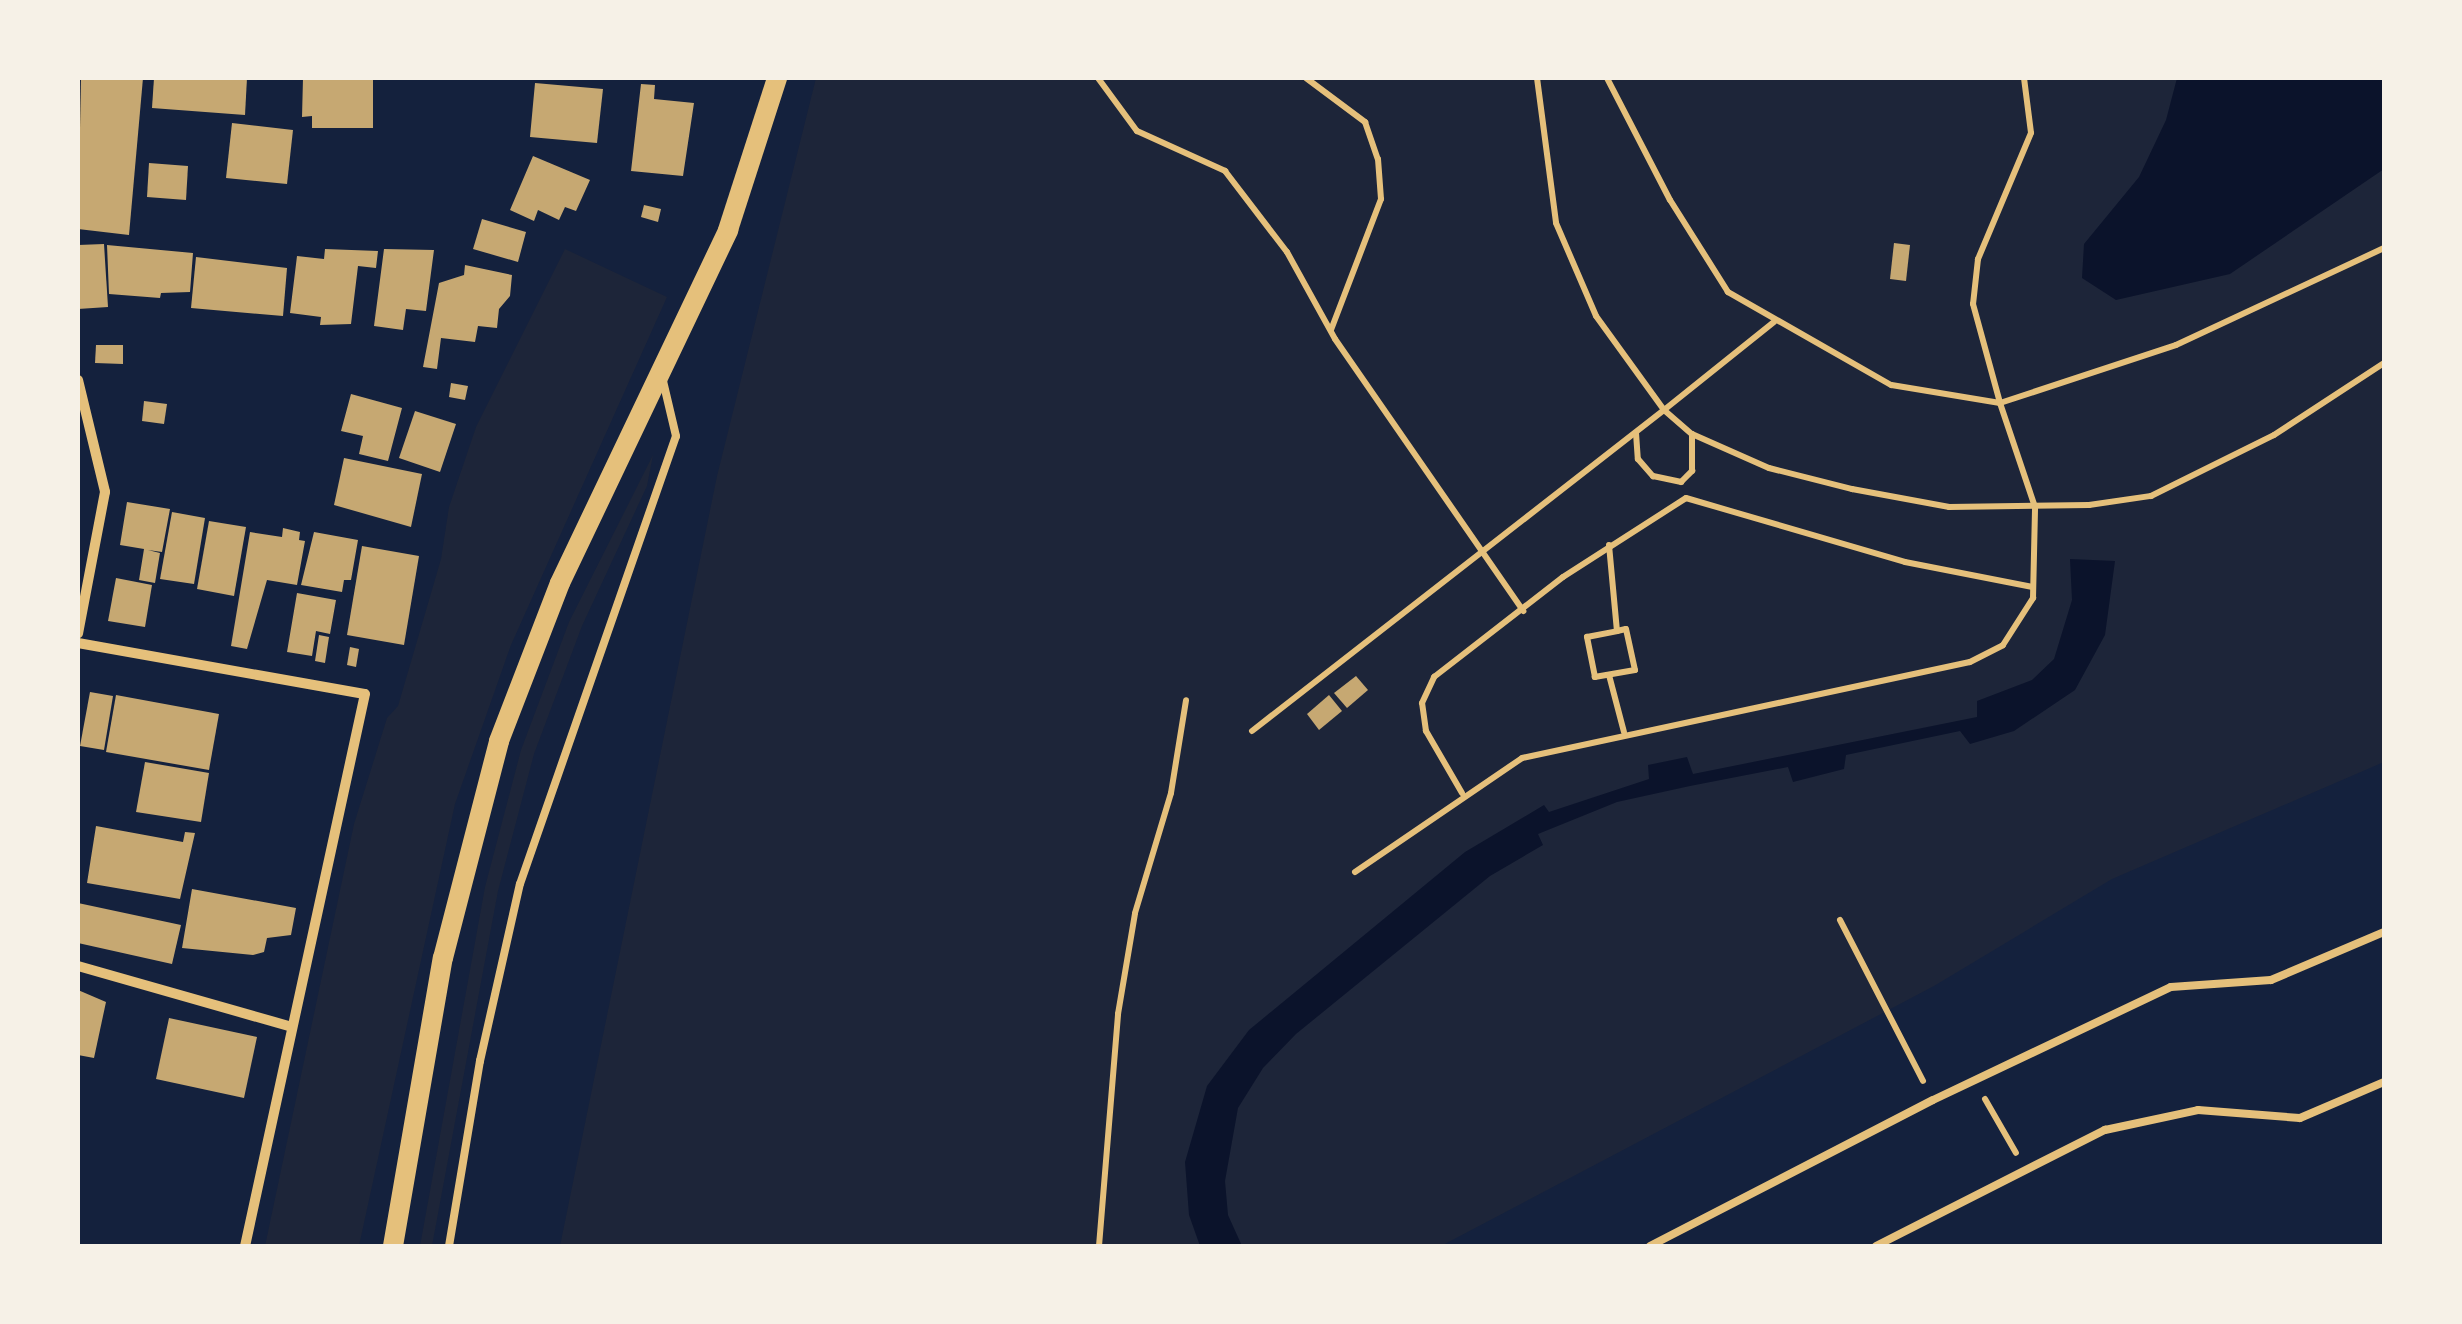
<!DOCTYPE html>
<style>
body{margin:0}
#map{position:relative;width:2462px;height:1324px;overflow:hidden;background:#14213d;font-family:"Exo 2",sans-serif}
div>[style]{position:absolute}
[style*='--x']{left:calc(var(--x)*1px);top:calc(var(--y)*1px);width:calc(var(--w)*1px);rotate:calc(var(--a)*1deg)}
.green>*{inset:0;background:#1d2539}
.water>*{inset:0;background:#0b132b}
.building>*{inset:0;background:#c6a872}
.path>*{height:6px;margin:-3px;padding:0 3px;transform-origin:3px;border-radius:3px;background:#e5c07b}
.service>*{height:8px;margin:-4px;padding:0 4px;transform-origin:4px;border-radius:4px;background:#e5c07b}
.minor>*{height:10px;margin:-5px;padding:0 5px;transform-origin:5px;border-radius:5px;background:#e5c07b}
.secondary>*{height:20px;margin:-10px;padding:0 10px;transform-origin:10px;border-radius:10px;background:#e5c07b}
span{translate:-50% -50%;white-space:nowrap;text-align:center;line-height:1.15;-webkit-text-stroke:10px #f6f1e7;paint-order:stroke}
.frame{position:absolute;inset:0;border:80px solid #f6f1e7;pointer-events:none}
</style>
<div id="map">
<div class="green">
<div style="clip-path:polygon(816px 78px,2384px 78px,2384px 762px,2112px 879px,1934px 986px,1441px 1246px,560px 1246px,717px 476px)"></div>
<div style="clip-path:polygon(565px 249px,667px 297px,511px 645px,455px 804px,359px 1246px,265px 1246px,354px 824px,387px 718px,398px 706px,441px 559px,449px 507px,476px 427px)"></div>
<div style="clip-path:polygon(653px 455px,647px 486px,582px 626px,534px 754px,498px 891px,432px 1246px,420px 1246px,485px 887px,521px 750px,569px 622px)"></div>
</div>
<div class="water">
<div style="clip-path:polygon(2177px 78px,2384px 78px,2384px 169px,2230px 274px,2116px 300px,2082px 278px,2084px 244px,2139px 177px,2166px 120px)"></div>
<div style="clip-path:polygon(2070px 559px,2115px 561px,2105px 635px,2075px 690px,2014px 731px,1970px 744px,1960px 731px,1846px 755px,1844px 769px,1793px 782px,1788px 767px,1690px 786px,1617px 802px,1538px 834px,1543px 845px,1490px 876px,1296px 1034px,1263px 1068px,1238px 1108px,1225px 1181px,1228px 1215px,1242px 1246px,1200px 1246px,1189px 1215px,1185px 1162px,1207px 1086px,1249px 1030px,1465px 852px,1544px 805px,1549px 812px,1649px 779px,1648px 765px,1687px 757px,1693px 774px,1977px 717px,1977px 701px,2032px 680px,2054px 659px,2072px 600px)"></div>
</div>
<div class="building">
<div style="clip-path:polygon(81px 78px,143px 78px,129px 235px,78px 229px)"></div>
<div style="clip-path:polygon(154px 78px,247px 78px,245px 115px,152px 108px)"></div>
<div style="clip-path:polygon(303px 78px,373px 78px,373px 128px,312px 128px,312px 116px,302px 117px)"></div>
<div style="clip-path:polygon(535px 83px,603px 89px,597px 143px,530px 137px)"></div>
<div style="clip-path:polygon(641px 84px,655px 85px,654px 99px,694px 103px,683px 176px,631px 171px)"></div>
<div style="clip-path:polygon(232px 123px,293px 130px,287px 184px,226px 178px)"></div>
<div style="clip-path:polygon(533px 156px,590px 180px,576px 211px,565px 207px,559px 220px,538px 210px,534px 221px,510px 210px)"></div>
<div style="clip-path:polygon(149px 163px,188px 166px,186px 200px,147px 197px)"></div>
<div style="clip-path:polygon(644px 205px,661px 209px,658px 222px,641px 217px)"></div>
<div style="clip-path:polygon(482px 219px,526px 232px,518px 262px,473px 249px)"></div>
<div style="clip-path:polygon(1894px 243px,1910px 245px,1906px 281px,1890px 279px)"></div>
<div style="clip-path:polygon(104px 244px,108px 307px,78px 309px,78px 245px)"></div>
<div style="clip-path:polygon(107px 245px,193px 253px,190px 292px,161px 293px,160px 298px,109px 294px)"></div>
<div style="clip-path:polygon(325px 249px,378px 251px,376px 268px,358px 266px,351px 324px,320px 325px,321px 317px,290px 313px,297px 256px,324px 259px)"></div>
<div style="clip-path:polygon(384px 249px,434px 250px,426px 311px,406px 309px,403px 330px,374px 326px)"></div>
<div style="clip-path:polygon(196px 257px,287px 268px,283px 316px,191px 308px)"></div>
<div style="clip-path:polygon(465px 265px,512px 275px,510px 296px,499px 309px,497px 328px,478px 326px,475px 342px,441px 338px,437px 369px,423px 367px,439px 283px,464px 275px)"></div>
<div style="clip-path:polygon(96px 345px,123px 345px,123px 364px,95px 363px)"></div>
<div style="clip-path:polygon(451px 383px,468px 386px,465px 400px,449px 397px)"></div>
<div style="clip-path:polygon(351px 394px,402px 408px,388px 461px,359px 454px,363px 436px,341px 431px)"></div>
<div style="clip-path:polygon(144px 401px,167px 404px,164px 424px,142px 421px)"></div>
<div style="clip-path:polygon(415px 411px,456px 424px,440px 472px,399px 458px)"></div>
<div style="clip-path:polygon(344px 458px,422px 474px,411px 527px,334px 505px)"></div>
<div style="clip-path:polygon(127px 502px,170px 509px,162px 552px,148px 550px,160px 553px,155px 583px,139px 580px,144px 549px,120px 545px)"></div>
<div style="clip-path:polygon(172px 512px,205px 518px,194px 584px,160px 579px)"></div>
<div style="clip-path:polygon(209px 521px,246px 527px,234px 596px,197px 589px)"></div>
<div style="clip-path:polygon(283px 528px,300px 532px,299px 540px,305px 541px,297px 585px,267px 580px,247px 649px,231px 646px,250px 532px,282px 537px)"></div>
<div style="clip-path:polygon(314px 532px,358px 540px,351px 580px,344px 580px,342px 592px,301px 585px)"></div>
<div style="clip-path:polygon(362px 546px,419px 556px,404px 645px,347px 635px)"></div>
<div style="clip-path:polygon(116px 578px,152px 585px,145px 627px,108px 621px)"></div>
<div style="clip-path:polygon(297px 593px,336px 600px,330px 634px,316px 631px,312px 656px,287px 652px)"></div>
<div style="clip-path:polygon(319px 635px,329px 637px,325px 663px,315px 661px)"></div>
<div style="clip-path:polygon(350px 647px,359px 649px,356px 667px,347px 665px)"></div>
<div style="clip-path:polygon(1356px 676px,1368px 690px,1347px 708px,1334px 693px)"></div>
<div style="clip-path:polygon(90px 692px,113px 696px,104px 750px,80px 746px)"></div>
<div style="clip-path:polygon(116px 695px,219px 714px,209px 770px,106px 752px)"></div>
<div style="clip-path:polygon(1329px 695px,1342px 711px,1319px 730px,1307px 714px)"></div>
<div style="clip-path:polygon(145px 762px,209px 773px,201px 822px,136px 812px)"></div>
<div style="clip-path:polygon(96px 826px,183px 842px,185px 832px,195px 833px,180px 899px,87px 883px)"></div>
<div style="clip-path:polygon(192px 889px,296px 908px,291px 935px,267px 938px,264px 952px,253px 955px,182px 948px)"></div>
<div style="clip-path:polygon(78px 903px,181px 925px,172px 964px,78px 943px)"></div>
<div style="clip-path:polygon(78px 990px,106px 1002px,94px 1058px,78px 1055px)"></div>
<div style="clip-path:polygon(169px 1018px,257px 1037px,244px 1098px,156px 1079px)"></div>
</div>
<div class="path">
<div style="--x:1098;--y:78;--w:66;--a:53.7"></div>
<div style="--x:1137;--y:131;--w:97;--a:24.4"></div>
<div style="--x:1225;--y:171;--w:102;--a:52.6"></div>
<div style="--x:1287;--y:252;--w:99;--a:61.1"></div>
<div style="--x:1335;--y:339;--w:331;--a:55.3"></div>
<div style="--x:1306;--y:78;--w:74;--a:36.7"></div>
<div style="--x:1365;--y:122;--w:39;--a:71"></div>
<div style="--x:1378;--y:159;--w:40;--a:85.7"></div>
<div style="--x:1381;--y:199;--w:140;--a:110.9"></div>
<div style="--x:1537;--y:78;--w:146;--a:82.5"></div>
<div style="--x:1556;--y:223;--w:101;--a:66.7"></div>
<div style="--x:1596;--y:316;--w:116;--a:54.1"></div>
<div style="--x:1664;--y:410;--w:141;--a:-38.7"></div>
<div style="--x:2024;--y:78;--w:55;--a:82.7"></div>
<div style="--x:2031;--y:133;--w:137;--a:112.8"></div>
<div style="--x:1978;--y:259;--w:45;--a:96.3"></div>
<div style="--x:1973;--y:304;--w:103;--a:74.7"></div>
<div style="--x:2000;--y:403;--w:185;--a:-18.2"></div>
<div style="--x:2176;--y:345;--w:230;--a:-25"></div>
<div style="--x:1636;--y:433;--w:26;--a:86"></div>
<div style="--x:1638;--y:459;--w:23;--a:49"></div>
<div style="--x:1653;--y:476;--w:29;--a:12"></div>
<div style="--x:1681;--y:482;--w:16;--a:-45"></div>
<div style="--x:1692;--y:471;--w:37;--a:-90"></div>
<div style="--x:1609;--y:545;--w:86;--a:84.7"></div>
<div style="--x:1617;--y:631;--w:9;--a:-13"></div>
<div style="--x:1626;--y:629;--w:42;--a:77.6"></div>
<div style="--x:1635;--y:670;--w:41;--a:170.1"></div>
<div style="--x:1595;--y:677;--w:41;--a:-101.3"></div>
<div style="--x:1587;--y:637;--w:31;--a:-11"></div>
<div style="--x:1609;--y:675;--w:59;--a:75.3"></div>
<div style="--x:1252;--y:731;--w:522;--a:-37.92"></div>
<div style="--x:1664;--y:410;--w:37;--a:41"></div>
<div style="--x:1692;--y:434;--w:84;--a:23.8"></div>
<div style="--x:1769;--y:468;--w:86;--a:14.2"></div>
<div style="--x:1852;--y:489;--w:99;--a:10.5"></div>
<div style="--x:1949;--y:507;--w:140;--a:-0.8"></div>
<div style="--x:2089;--y:505;--w:63;--a:-8.3"></div>
<div style="--x:2151;--y:496;--w:137;--a:-26.4"></div>
<div style="--x:2274;--y:435;--w:131;--a:-33.2"></div>
<div style="--x:1462;--y:793;--w:72;--a:-120.1"></div>
<div style="--x:1426;--y:731;--w:28;--a:-98"></div>
<div style="--x:1422;--y:703;--w:29;--a:-65"></div>
<div style="--x:1434;--y:677;--w:163;--a:-37.8"></div>
<div style="--x:1563;--y:577;--w:146;--a:-32.7"></div>
<div style="--x:1686;--y:498;--w:228;--a:16.3"></div>
<div style="--x:1905;--y:562;--w:130;--a:11.1"></div>
<div style="--x:1355;--y:872;--w:202;--a:-34.3"></div>
<div style="--x:1522;--y:758;--w:458;--a:-12.1"></div>
<div style="--x:1970;--y:662;--w:37;--a:-27"></div>
<div style="--x:2003;--y:645;--w:56;--a:-57.4"></div>
<div style="--x:2033;--y:598;--w:91;--a:-88.7"></div>
<div style="--x:2035;--y:507;--w:110;--a:-108.6"></div>
<div style="--x:2000;--y:403;--w:110;--a:-170.6"></div>
<div style="--x:1891;--y:385;--w:188;--a:-150.3"></div>
<div style="--x:1728;--y:292;--w:109;--a:-122.2"></div>
<div style="--x:1670;--y:200;--w:137;--a:-117.3"></div>
<div style="--x:1840;--y:920;--w:181;--a:62.7"></div>
<div style="--x:1985;--y:1099;--w:62;--a:60.1"></div>
<div style="--x:1099;--y:1246;--w:233;--a:-85.3"></div>
<div style="--x:1118;--y:1014;--w:102;--a:-80.4"></div>
<div style="--x:1135;--y:913;--w:125;--a:-73.3"></div>
<div style="--x:1171;--y:793;--w:94;--a:-80.8"></div>
</div>
<div class="service">
<div style="--x:449;--y:1246;--w:188;--a:-80.5"></div>
<div style="--x:480;--y:1061;--w:181;--a:-77.3"></div>
<div style="--x:520;--y:884;--w:474;--a:-70.8"></div>
<div style="--x:676;--y:436;--w:57;--a:-103.3"></div>
<div style="--x:1650;--y:1246;--w:318;--a:-27.3"></div>
<div style="--x:1933;--y:1100;--w:263;--a:-25.4"></div>
<div style="--x:2171;--y:987;--w:100;--a:-4"></div>
<div style="--x:2271;--y:980;--w:123;--a:-23"></div>
<div style="--x:1876;--y:1246;--w:257;--a:-26.9"></div>
<div style="--x:2105;--y:1130;--w:95;--a:-12.1"></div>
<div style="--x:2198;--y:1110;--w:102;--a:4.5"></div>
<div style="--x:2300;--y:1118;--w:91;--a:-23.2"></div>
</div>
<div class="minor">
<div style="--x:78;--y:380;--w:115;--a:76.4"></div>
<div style="--x:105;--y:492;--w:144;--a:100.8"></div>
<div style="--x:78;--y:643;--w:291;--a:10.1"></div>
<div style="--x:365;--y:694;--w:565;--a:102.26"></div>
<div style="--x:78;--y:966;--w:219;--a:15.9"></div>
</div>
<div class="secondary">
<div style="--x:393;--y:1246;--w:292;--a:-80.2"></div>
<div style="--x:443;--y:958;--w:224;--a:-75.5"></div>
<div style="--x:499;--y:741;--w:169;--a:-68.9"></div>
<div style="--x:560;--y:583;--w:391;--a:-64.5"></div>
<div style="--x:728;--y:230;--w:160;--a:-72.1"></div>
</div>
<div class="frame"></div>
</div>
